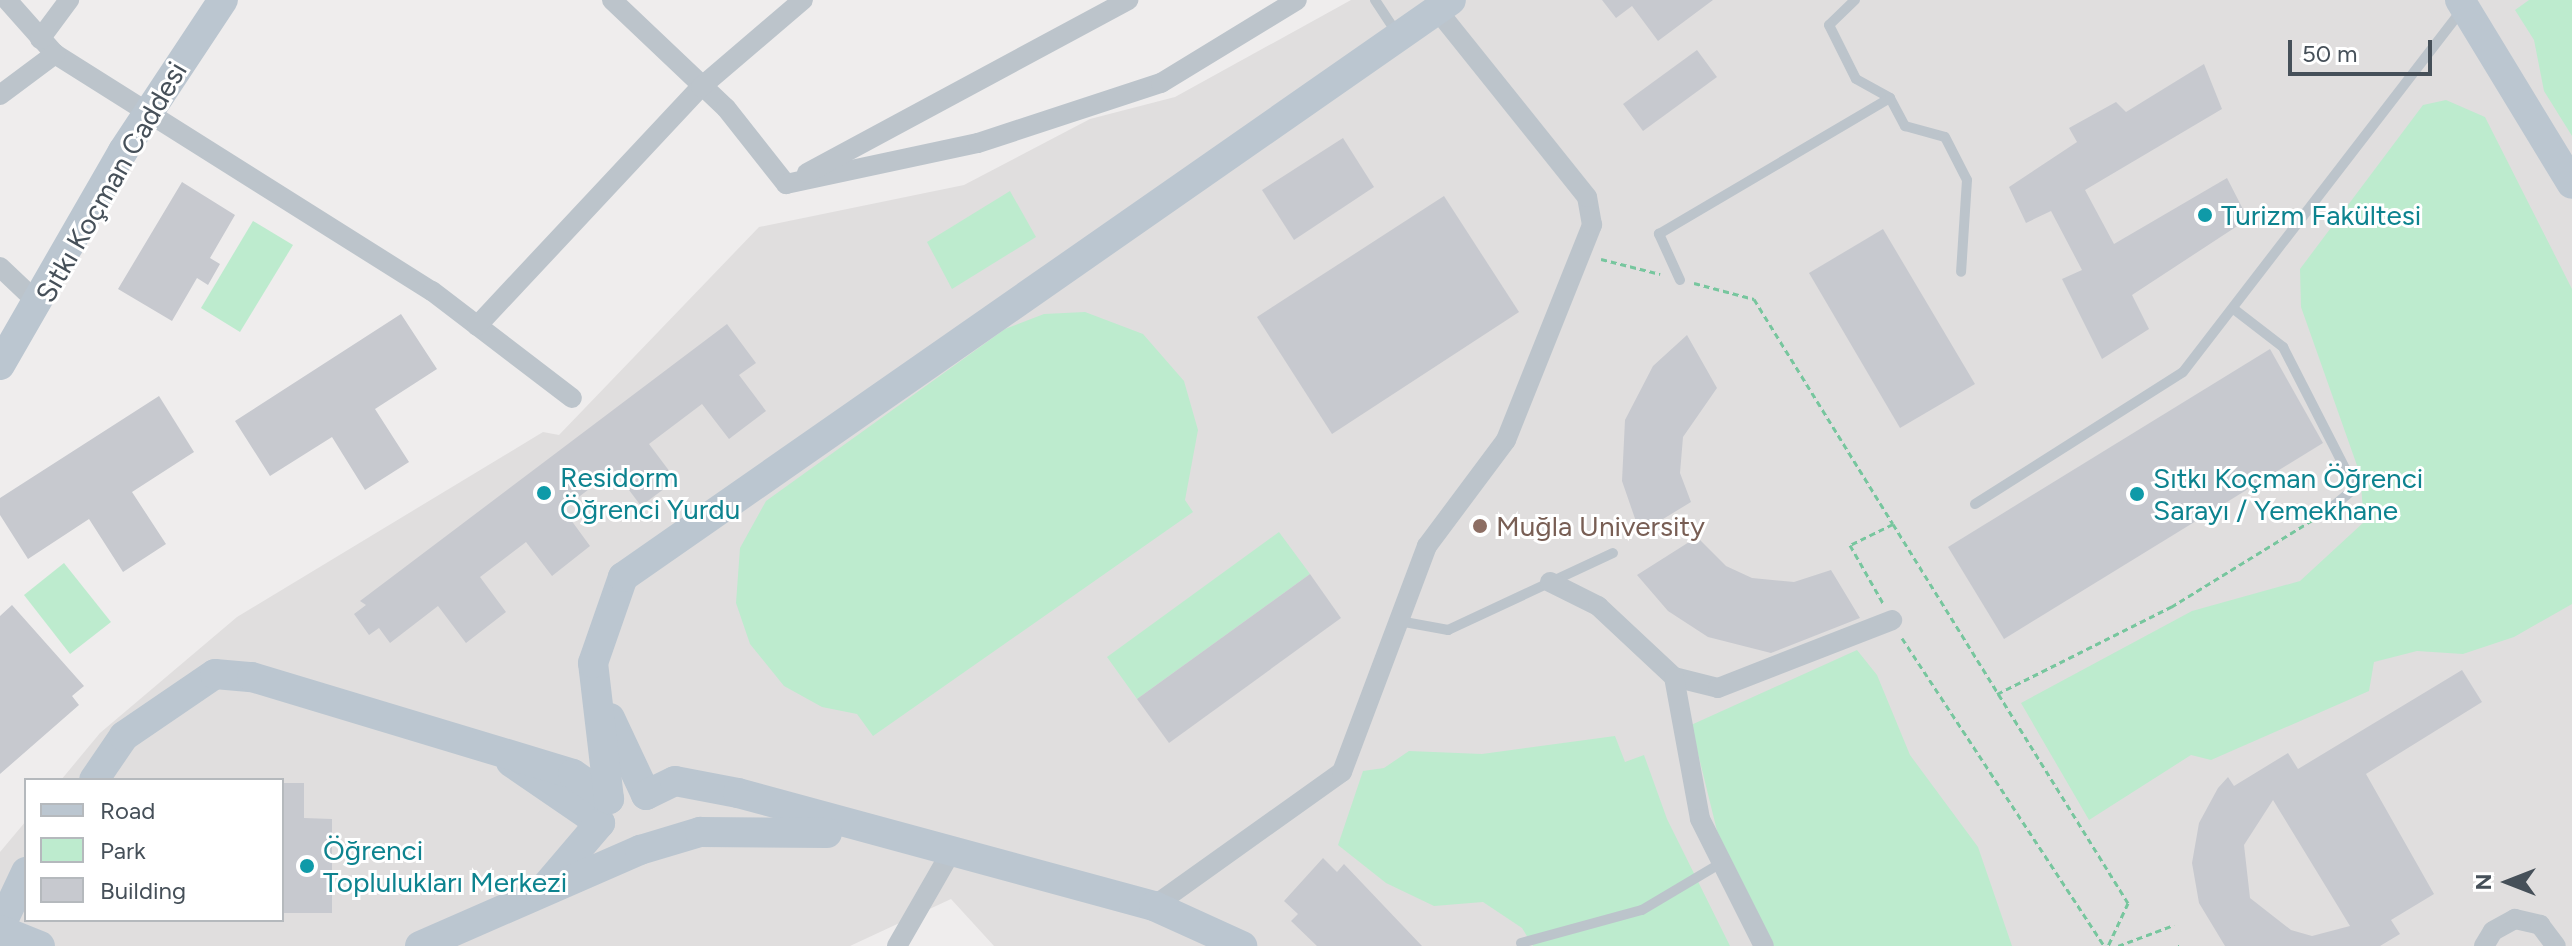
<!DOCTYPE html>
<meta charset="utf-8">
<style>
body{margin:0}
#map{position:relative;width:2572px;height:946px;overflow:hidden;background:#efeded;font-family:Figtree,sans-serif}
div>[style]{position:absolute}
[style*='--x']{left:calc(var(--x)*1px);top:calc(var(--y)*1px);width:calc(var(--w)*1px);rotate:calc(var(--a)*1deg)}
.education>*{inset:0;background:#e0dede}
.green>*{inset:0;background:#bdebce}
.building>*{inset:0;background:#c7c9cf}
.path>*{height:3px;margin-top:-1.5px;transform-origin:0;background:repeating-linear-gradient(90deg,#77c69e 0 6px,transparent 0 10px)}
.lane>*{height:10px;margin:-5px;padding:0 5px;transform-origin:5px;border-radius:5px;background:#bcc4cb}
.street>*{height:20px;margin:-10px;padding:0 10px;transform-origin:10px;border-radius:10px;background:#bcc4cb}
.secondary>*{height:30px;margin:-15px;padding:0 15px;transform-origin:15px;border-radius:15px;background:#bbc6d0}
.dots>*{width:22px;height:22px;translate:-50% -50%;box-sizing:border-box;border:4px solid #fff;border-radius:50%}
span{translate:-50% -50%;white-space:nowrap;text-align:center;line-height:1.15;-webkit-text-stroke:6px #fff;paint-order:stroke}
.street-label{font-size:28px;color:#465059}
.culture-label{font-size:28px;color:#0d838f}
.left{translate:0 -50%;text-align:left}
.education-label{font-size:28px;color:#785e54}
.legend{position:absolute;left:24px;top:778px;width:260px;height:144px;box-sizing:border-box;background:#fff;border:2px solid #b5b9bd;margin:0;padding:10px 14px;list-style:none;font-size:24px;color:#465059}
.legend li{display:flex;align-items:center;gap:16px;height:40px}
.legend b{width:40px;border:2px solid #b5b9bd}
.north{position:absolute;left:2468px;top:842px;width:80px;height:80px;-webkit-text-stroke:6px #fff;paint-order:stroke;rotate:270deg;font-size:22px;font-weight:700;line-height:32px;text-align:center;color:#465059}
.north::after{content:'';display:block;margin:auto;width:28px;height:36px;background:#465059;clip-path:polygon(50% 0,100% 100%,50% 72%,0 100%)}
.scale{position:absolute;left:2288px;top:40px;width:144px;height:36px;box-sizing:border-box;border:4px solid #465059;border-top:0;padding-left:10px;font-size:24px;line-height:28px;white-space:nowrap;color:#465059;-webkit-text-stroke:6px #fff;paint-order:stroke}
</style>
<div id="map">
<div class="education">
<div style="clip-path:polygon(1351px 0,2572px 0,2572px 946px,994px 946px,951px 899px,850px 946px,0 946px,0 852px,26px 821px,26px 920px,282px 920px,282px 780px,61px 780px,100px 733px,237px 617px,543px 432px,559px 435px,759px 227px,964px 185px,1090px 119px,1175px 97px)"></div>
</div>
<div class="green">
<div style="clip-path:polygon(2529px 0,2572px 0,2572px 136px,2544px 91px,2534px 40px,2515px 10px)"></div>
<div style="clip-path:polygon(2446px 100px,2485px 117px,2572px 289px,2572px 604px,2514px 637px,2463px 654px,2417px 651px,2374px 662px,2369px 691px,2211px 760px,2191px 755px,2089px 820px,2021px 703px,2192px 611px,2300px 581px,2364px 522px,2360px 474px,2301px 307px,2300px 269px,2423px 105px)"></div>
<div style="clip-path:polygon(1010px 191px,1036px 237px,952px 289px,927px 242px)"></div>
<div style="clip-path:polygon(253px 221px,293px 245px,240px 332px,201px 308px)"></div>
<div style="clip-path:polygon(1085px 312px,1143px 334px,1184px 381px,1198px 430px,1185px 500px,1193px 512px,873px 736px,857px 714px,822px 707px,784px 686px,750px 644px,736px 603px,740px 548px,766px 501px,1005px 329px,1044px 314px)"></div>
<div style="clip-path:polygon(1279px 532px,1310px 574px,1137px 699px,1107px 657px)"></div>
<div style="clip-path:polygon(64px 563px,111px 622px,70px 654px,24px 595px)"></div>
<div style="clip-path:polygon(1857px 650px,1877px 675px,1910px 755px,1978px 847px,2012px 946px,1762px 946px,1721px 847px,1691px 725px)"></div>
<div style="clip-path:polygon(1615px 736px,1625px 762px,1644px 755px,1667px 819px,1730px 946px,1533px 946px,1522px 928px,1483px 902px,1434px 906px,1386px 883px,1338px 845px,1363px 771px,1384px 768px,1409px 751px,1482px 754px)"></div>
</div>
<div class="building">
<div style="clip-path:polygon(1602px 0,1713px 0,1658px 41px,1632px 6px,1616px 18px)"></div>
<div style="clip-path:polygon(1697px 50px,1717px 77px,1643px 131px,1623px 104px)"></div>
<div style="clip-path:polygon(2204px 64px,2222px 109px,2085px 190px,2114px 244px,2227px 178px,2248px 219px,2132px 295px,2149px 329px,2102px 359px,2062px 279px,2082px 270px,2051px 211px,2026px 223px,2009px 187px,2077px 142px,2069px 128px,2116px 102px,2126px 112px)"></div>
<div style="clip-path:polygon(1343px 138px,1374px 187px,1294px 240px,1262px 190px)"></div>
<div style="clip-path:polygon(182px 182px,235px 215px,210px 258px,220px 264px,208px 285px,197px 278px,172px 321px,118px 289px)"></div>
<div style="clip-path:polygon(1444px 196px,1519px 312px,1332px 434px,1257px 317px)"></div>
<div style="clip-path:polygon(1883px 229px,1975px 384px,1900px 428px,1809px 273px)"></div>
<div style="clip-path:polygon(401px 314px,437px 369px,375px 409px,409px 462px,365px 490px,332px 437px,270px 476px,235px 421px)"></div>
<div style="clip-path:polygon(727px 324px,756px 363px,739px 375px,766px 411px,729px 439px,702px 404px,649px 444px,676px 480px,641px 506px,614px 470px,563px 509px,590px 546px,552px 576px,526px 542px,480px 577px,506px 612px,466px 643px,438px 606px,390px 643px,379px 628px,369px 635px,354px 614px,366px 605px,360px 601px)"></div>
<div style="clip-path:polygon(1687px 335px,1717px 388px,1683px 437px,1680px 473px,1691px 502px,1640px 533px,1622px 481px,1625px 420px,1653px 366px)"></div>
<div style="clip-path:polygon(2270px 349px,2323px 443px,2004px 639px,1948px 547px)"></div>
<div style="clip-path:polygon(159px 396px,194px 452px,132px 492px,166px 544px,123px 572px,89px 519px,28px 559px,0 515px,0 498px)"></div>
<div style="clip-path:polygon(1697px 537px,1726px 566px,1752px 578px,1794px 582px,1831px 570px,1860px 618px,1771px 653px,1708px 637px,1668px 611px,1637px 575px)"></div>
<div style="clip-path:polygon(1310px 574px,1341px 618px,1169px 743px,1137px 699px)"></div>
<div style="clip-path:polygon(12px 605px,84px 686px,72px 696px,79px 705px,0 774px,0 616px)"></div>
<div style="clip-path:polygon(evenodd,2462px 670px,2482px 702px,2366px 774px,2434px 894px,2391px 920px,2400px 934px,2380px 946px,2225px 946px,2199px 903px,2192px 863px,2199px 823px,2218px 788px,2228px 777px,2234px 786px,2288px 753px,2298px 769px,2462px 670px,2273px 800px,2350px 926px,2312px 936px,2291px 930px,2250px 898px,2244px 845px,2273px 800px)"></div>
<div style="clip-path:polygon(282px 783px,304px 783px,304px 818px,332px 819px,332px 913px,282px 913px)"></div>
<div style="clip-path:polygon(1323px 858px,1337px 872px,1344px 864px,1422px 946px,1317px 946px,1291px 921px,1298px 914px,1284px 901px)"></div>
</div>
<div class="path">
<div style="--x:1601;--y:259;--w:61;--a:14.3"></div>
<div style="--x:1694;--y:283;--w:62;--a:14.9"></div>
<div style="--x:1754;--y:299;--w:264;--a:58.3"></div>
<div style="--x:1893;--y:524;--w:48;--a:154"></div>
<div style="--x:1850;--y:545;--w:67;--a:60.4"></div>
<div style="--x:1893;--y:524;--w:446;--a:58.2"></div>
<div style="--x:2128;--y:903;--w:47;--a:114.9"></div>
<div style="--x:1902;--y:638;--w:368;--a:56.7"></div>
<div style="--x:1997;--y:694;--w:195;--a:-26.6"></div>
<div style="--x:2171;--y:607;--w:174;--a:-31.6"></div>
<div style="--x:2118;--y:946;--w:60;--a:-20.6"></div>
<div style="--x:2178;--y:946;--w:1;--a:0"></div>
</div>
<div class="lane">
<div style="--x:1375;--y:0;--w:42;--a:56.7"></div>
<div style="--x:1855;--y:0;--w:36;--a:136"></div>
<div style="--x:1829;--y:25;--w:60;--a:63.4"></div>
<div style="--x:1856;--y:79;--w:39;--a:29"></div>
<div style="--x:1680;--y:280;--w:51;--a:-114.5"></div>
<div style="--x:1659;--y:234;--w:268;--a:-30.5"></div>
<div style="--x:1890;--y:98;--w:32;--a:62"></div>
<div style="--x:1905;--y:126;--w:41;--a:15.4"></div>
<div style="--x:1945;--y:137;--w:48;--a:62.9"></div>
<div style="--x:1967;--y:180;--w:92;--a:93.7"></div>
<div style="--x:2235;--y:310;--w:61;--a:37.6"></div>
<div style="--x:2283;--y:347;--w:158;--a:62.9"></div>
<div style="--x:2355;--y:488;--w:31;--a:140"></div>
<div style="--x:1975;--y:504;--w:246;--a:-32.4"></div>
<div style="--x:2183;--y:372;--w:458;--a:-52.4"></div>
<div style="--x:1399;--y:621;--w:50;--a:10.4"></div>
<div style="--x:1448;--y:630;--w:182;--a:-25"></div>
<div style="--x:1521;--y:943;--w:125;--a:-15.3"></div>
<div style="--x:1642;--y:910;--w:92;--a:-30.7"></div>
</div>
<div class="street">
<div style="--x:7;--y:0;--w:72;--a:48.4"></div>
<div style="--x:55;--y:54;--w:445;--a:32.2"></div>
<div style="--x:432;--y:291;--w:176;--a:37.4"></div>
<div style="--x:612;--y:0;--w:157;--a:43.5"></div>
<div style="--x:726;--y:108;--w:97;--a:51.7"></div>
<div style="--x:786;--y:184;--w:196;--a:-12.1"></div>
<div style="--x:978;--y:143;--w:193;--a:-18.2"></div>
<div style="--x:1161;--y:83;--w:159;--a:-31.4"></div>
<div style="--x:40;--y:39;--w:49;--a:-53.4"></div>
<div style="--x:0;--y:95;--w:69;--a:-36.7"></div>
<div style="--x:807;--y:173;--w:365;--a:-28.3"></div>
<div style="--x:0;--y:267;--w:55;--a:43.5"></div>
<div style="--x:477;--y:326;--w:328;--a:-46.9"></div>
<div style="--x:701;--y:87;--w:134;--a:-40.5"></div>
<div style="--x:1550;--y:582;--w:54;--a:26.6"></div>
<div style="--x:1598;--y:606;--w:104;--a:43.1"></div>
<div style="--x:1674;--y:677;--w:45;--a:14"></div>
<div style="--x:1718;--y:688;--w:187;--a:-21.3"></div>
<div style="--x:1674;--y:677;--w:144;--a:79.6"></div>
<div style="--x:1700;--y:819;--w:142;--a:63.3"></div>
<div style="--x:1154;--y:906;--w:231;--a:-35.5"></div>
<div style="--x:1342;--y:772;--w:241;--a:-69.4"></div>
<div style="--x:1427;--y:546;--w:132;--a:-53.3"></div>
<div style="--x:1506;--y:440;--w:232;--a:-68.2"></div>
<div style="--x:1592;--y:225;--w:28;--a:-100"></div>
<div style="--x:1587;--y:197;--w:240;--a:-128.7"></div>
<div style="--x:897;--y:946;--w:106;--a:-60.1"></div>
<div style="--x:2484;--y:946;--w:17;--a:-59"></div>
<div style="--x:2493;--y:931;--w:25;--a:-29"></div>
<div style="--x:2515;--y:919;--w:26;--a:13"></div>
<div style="--x:2540;--y:925;--w:26;--a:53"></div>
</div>
<div class="secondary">
<div style="--x:2460;--y:0;--w:215;--a:58.7"></div>
<div style="--x:0;--y:365;--w:247;--a:-60.1"></div>
<div style="--x:123;--y:151;--w:181;--a:-56.5"></div>
<div style="--x:610;--y:718;--w:85;--a:64.9"></div>
<div style="--x:646;--y:795;--w:32;--a:-26"></div>
<div style="--x:675;--y:781;--w:64;--a:10.8"></div>
<div style="--x:738;--y:793;--w:431;--a:15.2"></div>
<div style="--x:1154;--y:906;--w:97;--a:24.4"></div>
<div style="--x:511;--y:762;--w:108;--a:34.4"></div>
<div style="--x:600;--y:823;--w:88;--a:130.4"></div>
<div style="--x:94;--y:780;--w:53;--a:-55.7"></div>
<div style="--x:124;--y:736;--w:110;--a:-34.3"></div>
<div style="--x:215;--y:674;--w:37;--a:5"></div>
<div style="--x:252;--y:677;--w:335;--a:16.8"></div>
<div style="--x:573;--y:774;--w:44;--a:34.8"></div>
<div style="--x:609;--y:799;--w:137;--a:-96.7"></div>
<div style="--x:593;--y:663;--w:91;--a:-70.8"></div>
<div style="--x:623;--y:577;--w:1009;--a:-34.87"></div>
<div style="--x:0;--y:927;--w:61;--a:-64.7"></div>
<div style="--x:0;--y:930;--w:43;--a:21.8"></div>
<div style="--x:420;--y:946;--w:240;--a:-23.6"></div>
<div style="--x:640;--y:850;--w:63;--a:-16.7"></div>
<div style="--x:700;--y:832;--w:127;--a:0.5"></div>
</div>
<div class="dots">
<div style="left:2205px;top:215px;background:#0f9aa8"></div>
<div style="left:544px;top:493px;background:#0f9aa8"></div>
<div style="left:2137px;top:494px;background:#0f9aa8"></div>
<div style="left:1480px;top:526px;background:#8d6e63"></div>
<div style="left:307px;top:866px;background:#0f9aa8"></div>
</div>
<div class="street-label">
<span style="left:111px;top:182px;rotate:-60deg">Sıtkı Koçman Caddesi</span>
</div>
<div class="culture-label">
<span class="left" style="left:2221px;top:215px">Turizm Fakültesi</span>
<span class="left" style="left:560px;top:493px">Residorm<br>Öğrenci Yurdu</span>
<span class="left" style="left:2153px;top:494px">Sıtkı Koçman Öğrenci<br>Sarayı / Yemekhane</span>
<span class="left" style="left:323px;top:866px">Öğrenci<br>Toplulukları Merkezi</span>
</div>
<div class="education-label">
<span class="left" style="left:1496px;top:526px">Muğla University</span>
</div>
<ul class="legend">
<li><b style="height:10px;background:#bbc6d0"></b>Road</li>
<li><b style="height:22px;background:#bdebce"></b>Park</li>
<li><b style="height:22px;background:#c7c9cf"></b>Building</li>
</ul>
<div class="north">N</div>
<div class="scale">50 m</div>
</div>
